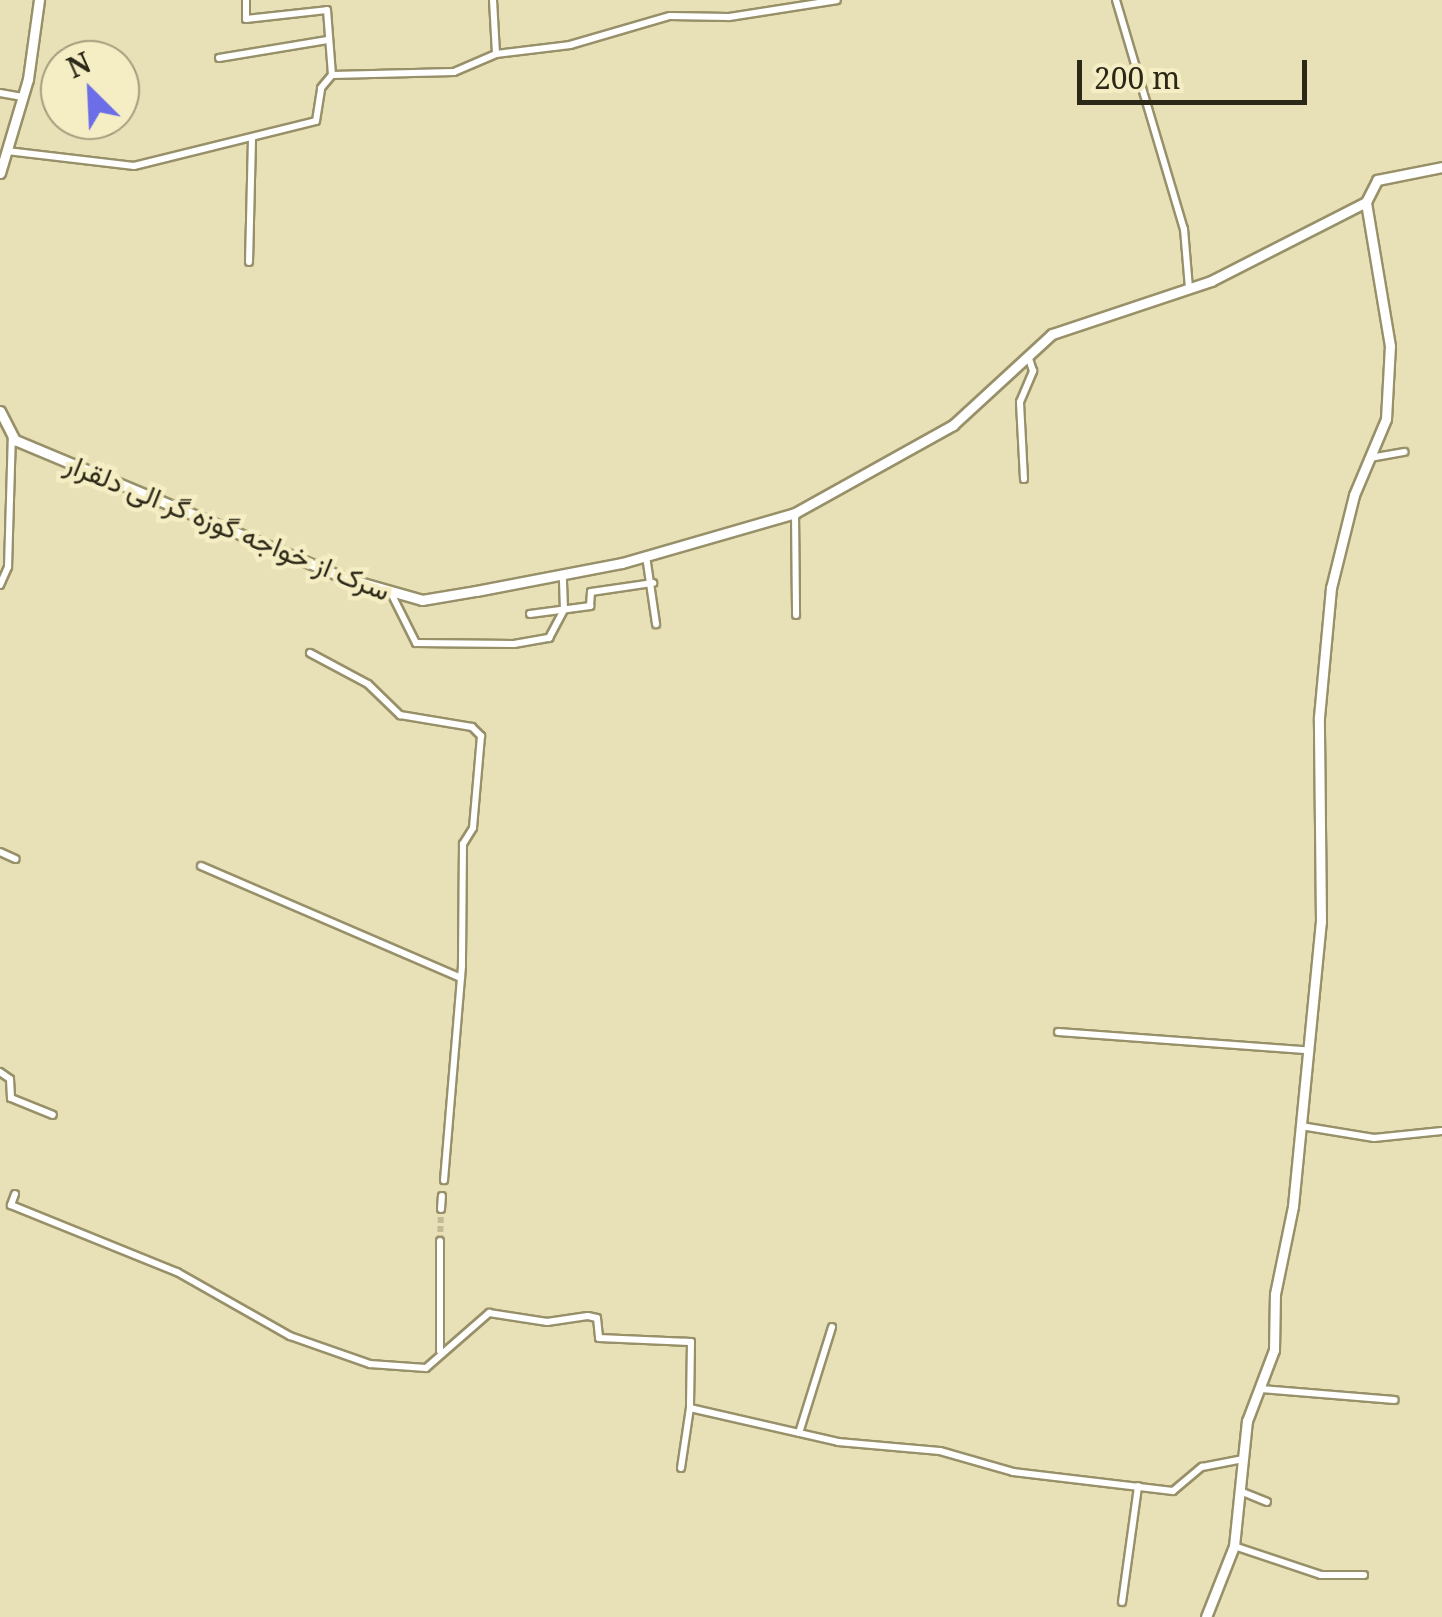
<!DOCTYPE html>
<meta charset="utf-8">
<style>
body{margin:0}
#map{position:relative;width:1442px;height:1617px;overflow:hidden;background:#e8e0b6;font-family:"Noto Serif",Vazirmatn,serif}
div>[style]{position:absolute}
[style*='--x']{left:calc(var(--x)*1px);top:calc(var(--y)*1px);width:calc(var(--w)*1px);rotate:calc(var(--a)*1deg)}
.minor-tunnel>*{height:6px;margin-top:-3px;transform-origin:0;background:repeating-linear-gradient(90deg,#c2bb96 0 6px,transparent 0 9px)}
.roads{filter:drop-shadow(2px 0 #979069) drop-shadow(-2px 0 #979069) drop-shadow(0 2px #979069) drop-shadow(0 -2px #979069)}
.minor>*{height:6px;margin:-3px;padding:0 3px;transform-origin:3px;border-radius:3px;background:#fff}
.tertiary>*{height:9px;margin:-4.5px;padding:0 4.5px;transform-origin:4.5px;border-radius:4.5px;background:#fff}
span{translate:-50% -50%;white-space:nowrap;text-align:center;line-height:1.15;-webkit-text-stroke:9px #f5edc3;paint-order:stroke}
.street-label{font-size:28px;color:#2b2818}
.north{position:absolute;left:40px;top:40px;width:100px;height:100px;box-sizing:border-box;background:#f5edc3;border:2px solid #a49e7f;border-radius:50%;rotate:336deg;font-size:28px;font-weight:700;line-height:40px;text-align:center;color:#2b2818}
.north::after{content:'';display:block;margin:auto;width:35px;height:45px;background:#6b6ee7;clip-path:polygon(50% 0,100% 100%,50% 72%,0 100%)}
.scale{position:absolute;left:1077px;top:60px;width:230px;height:45px;box-sizing:border-box;border:5px solid #2b2818;border-top:0;padding-left:12px;font-size:30px;line-height:35px;white-space:nowrap;color:#2b2818;-webkit-text-stroke:8px #f5edc3;paint-order:stroke}
</style>
<div id="map">
<div class="minor-tunnel">
<div style="--x:440;--y:1241;--w:32;--a:-88"></div>
</div>
<div class="roads">
<div class="minor">
<div style="--x:246;--y:0;--w:19;--a:90"></div>
<div style="--x:246;--y:19;--w:81;--a:-6.3"></div>
<div style="--x:327;--y:10;--w:65;--a:85.6"></div>
<div style="--x:493;--y:0;--w:54;--a:86.8"></div>
<div style="--x:1116;--y:0;--w:239;--a:73.5"></div>
<div style="--x:1184;--y:229;--w:59;--a:85.2"></div>
<div style="--x:219;--y:58;--w:110;--a:-9.4"></div>
<div style="--x:0;--y:93;--w:23;--a:10"></div>
<div style="--x:7;--y:151;--w:128;--a:6.7"></div>
<div style="--x:134;--y:166;--w:187;--a:-13.9"></div>
<div style="--x:316;--y:121;--w:33;--a:-81"></div>
<div style="--x:321;--y:88;--w:17;--a:-50"></div>
<div style="--x:332;--y:75;--w:122;--a:-1.4"></div>
<div style="--x:454;--y:72;--w:46;--a:-23.2"></div>
<div style="--x:496;--y:54;--w:75;--a:-6.9"></div>
<div style="--x:570;--y:45;--w:104;--a:-16.2"></div>
<div style="--x:670;--y:16;--w:59;--a:1"></div>
<div style="--x:729;--y:17;--w:109;--a:-8.9"></div>
<div style="--x:249;--y:262;--w:124;--a:-88.6"></div>
<div style="--x:1370;--y:458;--w:35;--a:-10"></div>
<div style="--x:1024;--y:479;--w:77;--a:-93"></div>
<div style="--x:1020;--y:402;--w:34;--a:-67"></div>
<div style="--x:1033;--y:371;--w:16;--a:-108"></div>
<div style="--x:795;--y:513;--w:102;--a:89.4"></div>
<div style="--x:646;--y:556;--w:69;--a:81.6"></div>
<div style="--x:0;--y:585;--w:20;--a:-66"></div>
<div style="--x:8;--y:567;--w:131;--a:-88.3"></div>
<div style="--x:391;--y:593;--w:56;--a:63.4"></div>
<div style="--x:416;--y:643;--w:98;--a:0.6"></div>
<div style="--x:514;--y:644;--w:36;--a:-10"></div>
<div style="--x:549;--y:638;--w:32;--a:-62"></div>
<div style="--x:564;--y:610;--w:36;--a:-92"></div>
<div style="--x:530;--y:614;--w:61;--a:-7.6"></div>
<div style="--x:590;--y:606;--w:14;--a:-86"></div>
<div style="--x:591;--y:592;--w:63;--a:-8.3"></div>
<div style="--x:310;--y:653;--w:66;--a:28.1"></div>
<div style="--x:368;--y:684;--w:45;--a:44.1"></div>
<div style="--x:400;--y:715;--w:73;--a:9.5"></div>
<div style="--x:472;--y:727;--w:13;--a:45"></div>
<div style="--x:481;--y:736;--w:92;--a:95"></div>
<div style="--x:473;--y:828;--w:19;--a:122"></div>
<div style="--x:463;--y:844;--w:122;--a:90.5"></div>
<div style="--x:462;--y:966;--w:215;--a:94.8"></div>
<div style="--x:0;--y:852;--w:17;--a:24"></div>
<div style="--x:201;--y:866;--w:283;--a:23.3"></div>
<div style="--x:1058;--y:1032;--w:248;--a:4.2"></div>
<div style="--x:0;--y:1072;--w:12;--a:35"></div>
<div style="--x:10;--y:1079;--w:19;--a:87"></div>
<div style="--x:11;--y:1098;--w:45;--a:22"></div>
<div style="--x:1301;--y:1126;--w:74;--a:9.3"></div>
<div style="--x:1374;--y:1138;--w:68;--a:-5.9"></div>
<div style="--x:15;--y:1194;--w:12;--a:110"></div>
<div style="--x:11;--y:1205;--w:179;--a:22"></div>
<div style="--x:177;--y:1272;--w:130;--a:29.5"></div>
<div style="--x:290;--y:1336;--w:85;--a:19.3"></div>
<div style="--x:370;--y:1364;--w:56;--a:4.1"></div>
<div style="--x:426;--y:1368;--w:84;--a:-41.1"></div>
<div style="--x:489;--y:1313;--w:59;--a:8.8"></div>
<div style="--x:547;--y:1322;--w:41;--a:-8.3"></div>
<div style="--x:588;--y:1316;--w:9;--a:13"></div>
<div style="--x:597;--y:1318;--w:20;--a:84"></div>
<div style="--x:599;--y:1338;--w:92;--a:2.5"></div>
<div style="--x:691;--y:1342;--w:66;--a:90.9"></div>
<div style="--x:690;--y:1408;--w:152;--a:12.9"></div>
<div style="--x:838;--y:1442;--w:102;--a:5"></div>
<div style="--x:940;--y:1451;--w:76;--a:16"></div>
<div style="--x:1013;--y:1472;--w:161;--a:6.8"></div>
<div style="--x:1173;--y:1491;--w:38;--a:-40"></div>
<div style="--x:1202;--y:1467;--w:42;--a:-11"></div>
<div style="--x:441;--y:1209;--w:13;--a:-86"></div>
<div style="--x:440;--y:1241;--w:110;--a:90"></div>
<div style="--x:1261;--y:1389;--w:134;--a:4.7"></div>
<div style="--x:799;--y:1433;--w:111;--a:-72.7"></div>
<div style="--x:681;--y:1468;--w:61;--a:-81.5"></div>
<div style="--x:1240;--y:1491;--w:29;--a:22"></div>
<div style="--x:1234;--y:1546;--w:92;--a:18.4"></div>
<div style="--x:1321;--y:1575;--w:43;--a:0"></div>
<div style="--x:1122;--y:1602;--w:117;--a:-82.1"></div>
</div>
<div class="tertiary">
<div style="--x:0;--y:173;--w:98;--a:-73.4"></div>
<div style="--x:28;--y:79;--w:80;--a:-82.1"></div>
<div style="--x:0;--y:411;--w:33;--a:63"></div>
<div style="--x:15;--y:440;--w:358;--a:22.7"></div>
<div style="--x:345;--y:578;--w:80;--a:15.9"></div>
<div style="--x:422;--y:600;--w:55;--a:-9.5"></div>
<div style="--x:476;--y:591;--w:149;--a:-10.9"></div>
<div style="--x:622;--y:563;--w:180;--a:-16.1"></div>
<div style="--x:795;--y:513;--w:181;--a:-29.1"></div>
<div style="--x:953;--y:425;--w:134;--a:-42.6"></div>
<div style="--x:1052;--y:334;--w:168;--a:-18.4"></div>
<div style="--x:1211;--y:281;--w:174;--a:-27"></div>
<div style="--x:1366;--y:202;--w:25;--a:-63"></div>
<div style="--x:1377;--y:180;--w:66;--a:-11.3"></div>
<div style="--x:1206;--y:1617;--w:76;--a:-68.5"></div>
<div style="--x:1234;--y:1546;--w:126;--a:-84.1"></div>
<div style="--x:1247;--y:1421;--w:76;--a:-69.2"></div>
<div style="--x:1274;--y:1350;--w:56;--a:-89"></div>
<div style="--x:1275;--y:1294;--w:90;--a:-78.4"></div>
<div style="--x:1293;--y:1206;--w:285;--a:-84.4"></div>
<div style="--x:1321;--y:922;--w:205;--a:-90.6"></div>
<div style="--x:1319;--y:717;--w:130;--a:-84.7"></div>
<div style="--x:1331;--y:588;--w:96;--a:-76.1"></div>
<div style="--x:1354;--y:495;--w:82;--a:-67.2"></div>
<div style="--x:1386;--y:419;--w:73;--a:-86.9"></div>
<div style="--x:1390;--y:346;--w:146;--a:-99.5"></div>
</div>
</div>
<div class="street-label">
<span style="left:228px;top:526px;rotate:22deg">سرک از خواجه گوزه گر الی دلقرار</span>
</div>
<div class="north">N</div>
<div class="scale">200 m</div>
</div>
